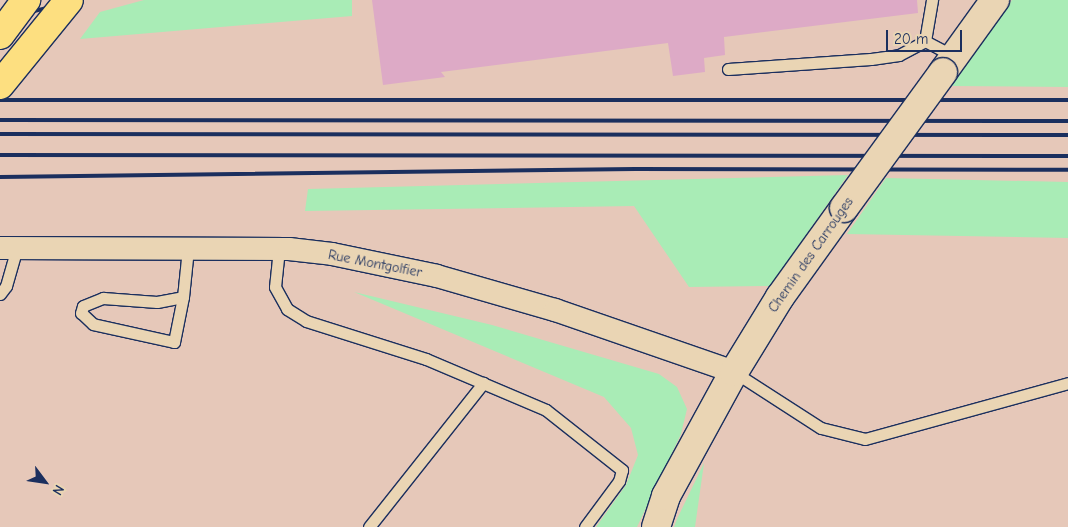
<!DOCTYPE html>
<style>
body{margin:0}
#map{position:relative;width:1068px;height:527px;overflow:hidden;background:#ead5b4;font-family:"Comic Neue",sans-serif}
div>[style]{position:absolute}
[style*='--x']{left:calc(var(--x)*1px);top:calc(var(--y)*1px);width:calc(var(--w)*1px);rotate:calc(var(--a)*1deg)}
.built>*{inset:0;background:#e6c8b9}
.green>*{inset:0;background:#a9ecb6}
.building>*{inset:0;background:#ddaac6}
.roads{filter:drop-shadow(1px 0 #1b2f5e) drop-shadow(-1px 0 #1b2f5e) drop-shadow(0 1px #1b2f5e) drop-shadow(0 -1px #1b2f5e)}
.service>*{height:11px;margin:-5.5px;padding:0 5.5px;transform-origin:5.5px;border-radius:5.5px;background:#ead5b4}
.minor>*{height:22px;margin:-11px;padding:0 11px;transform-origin:11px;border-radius:11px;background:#ead5b4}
.tertiary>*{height:28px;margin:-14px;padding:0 14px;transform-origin:14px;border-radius:14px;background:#ead5b4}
.rail>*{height:4px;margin:-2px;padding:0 2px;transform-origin:2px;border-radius:2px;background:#1b2f5e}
.bridges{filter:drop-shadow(1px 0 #1b2f5e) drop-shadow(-1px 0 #1b2f5e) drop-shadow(0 1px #1b2f5e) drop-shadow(0 -1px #1b2f5e)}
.tertiary-bridge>*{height:28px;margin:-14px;padding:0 14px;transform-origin:14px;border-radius:14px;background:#ead5b4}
.motorway-bridge>*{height:28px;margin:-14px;padding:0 14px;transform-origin:14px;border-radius:14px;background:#fddf80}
span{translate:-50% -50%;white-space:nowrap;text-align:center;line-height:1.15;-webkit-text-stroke:5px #ead5b4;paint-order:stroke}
.street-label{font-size:14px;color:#1b2f5e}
.north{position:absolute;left:20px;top:457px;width:50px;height:50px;-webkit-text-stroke:4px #ead5b4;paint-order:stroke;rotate:121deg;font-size:14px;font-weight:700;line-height:20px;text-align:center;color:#1b2f5e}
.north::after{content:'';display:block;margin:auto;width:18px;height:22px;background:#1b2f5e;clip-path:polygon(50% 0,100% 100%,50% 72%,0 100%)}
.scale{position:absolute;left:886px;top:30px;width:76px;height:22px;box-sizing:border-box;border:2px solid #1b2f5e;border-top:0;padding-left:6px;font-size:15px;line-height:18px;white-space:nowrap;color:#1b2f5e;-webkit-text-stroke:4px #ead5b4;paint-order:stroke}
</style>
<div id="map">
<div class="built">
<div style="clip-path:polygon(0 0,1068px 0,1068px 527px,0 527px)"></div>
</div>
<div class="green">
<div style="clip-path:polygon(144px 0,352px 0,352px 16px,80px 39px,100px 12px)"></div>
<div style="clip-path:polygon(1012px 0,1068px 0,1068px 87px,952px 86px)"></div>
<div style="clip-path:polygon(848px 175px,770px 286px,689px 287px,634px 206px,305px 211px,308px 189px)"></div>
<div style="clip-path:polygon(886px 178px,1068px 182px,1068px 238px,847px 234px)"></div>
<div style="clip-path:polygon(354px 292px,492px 325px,659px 374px,677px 387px,687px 409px,681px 434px,637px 527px,596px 527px,626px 485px,638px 455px,631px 428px,604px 397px)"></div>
<div style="clip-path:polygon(704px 463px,695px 527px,674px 527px,677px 519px)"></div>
</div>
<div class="building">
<div style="clip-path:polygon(372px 0,917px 0,918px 13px,724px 37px,725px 55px,704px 58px,705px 72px,673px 76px,668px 43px,441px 72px,445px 77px,383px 85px)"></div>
</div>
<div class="roads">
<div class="service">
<div style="--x:925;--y:41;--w:42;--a:-80.3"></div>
<div style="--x:728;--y:69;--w:143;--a:-4"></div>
<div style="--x:871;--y:59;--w:28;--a:-8"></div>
<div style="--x:899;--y:55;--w:30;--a:-28"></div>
<div style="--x:925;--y:41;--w:34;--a:28"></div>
<div style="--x:279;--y:249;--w:38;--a:96"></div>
<div style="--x:275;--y:287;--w:25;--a:61"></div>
<div style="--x:287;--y:309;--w:22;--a:32"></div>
<div style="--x:306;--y:321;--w:126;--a:17.6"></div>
<div style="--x:426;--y:359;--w:130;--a:23"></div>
<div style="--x:546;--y:410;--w:97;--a:38.3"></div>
<div style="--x:622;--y:470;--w:11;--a:105"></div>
<div style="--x:619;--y:481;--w:57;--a:126.5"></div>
<div style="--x:0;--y:294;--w:10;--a:-53"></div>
<div style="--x:6;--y:286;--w:40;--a:-74"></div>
<div style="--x:183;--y:297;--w:46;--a:101.3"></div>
<div style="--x:174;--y:342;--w:83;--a:-167.5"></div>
<div style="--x:93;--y:324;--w:16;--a:-137"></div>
<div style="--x:81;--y:313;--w:7;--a:-74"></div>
<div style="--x:83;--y:306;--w:22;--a:-22"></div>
<div style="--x:103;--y:298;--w:54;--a:4.2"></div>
<div style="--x:157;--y:302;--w:26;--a:-11"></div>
<div style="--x:183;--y:297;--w:48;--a:-84.1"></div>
<div style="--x:734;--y:372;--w:103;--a:32.8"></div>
<div style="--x:821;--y:428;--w:45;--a:14"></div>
<div style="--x:865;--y:439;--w:211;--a:-15.4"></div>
<div style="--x:369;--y:527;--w:184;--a:-51.6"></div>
</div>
<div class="minor">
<div style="--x:0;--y:248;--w:289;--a:0.2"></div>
<div style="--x:289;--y:249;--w:43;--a:6.6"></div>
<div style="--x:332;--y:254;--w:107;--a:11.8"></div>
<div style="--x:437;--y:276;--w:123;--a:16.1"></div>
<div style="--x:555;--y:310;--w:189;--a:19.1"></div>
</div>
<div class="tertiary">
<div style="--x:943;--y:72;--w:89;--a:-54.2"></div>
<div style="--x:656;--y:527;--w:33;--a:-72"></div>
<div style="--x:666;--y:496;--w:141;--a:-61.3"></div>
<div style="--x:734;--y:372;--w:88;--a:-58.5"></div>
<div style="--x:780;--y:297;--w:110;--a:-54.3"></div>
</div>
</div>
<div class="rail">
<div style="--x:0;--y:19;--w:83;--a:-13.2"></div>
<div style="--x:0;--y:100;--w:1068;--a:0"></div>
<div style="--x:0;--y:120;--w:1068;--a:0.05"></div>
<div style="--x:0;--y:134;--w:1068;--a:0.05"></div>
<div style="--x:0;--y:155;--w:1068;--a:0.05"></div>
<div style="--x:0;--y:177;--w:635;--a:-0.72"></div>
<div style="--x:635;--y:169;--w:433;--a:0.1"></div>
</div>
<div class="bridges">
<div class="tertiary-bridge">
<div style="--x:844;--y:208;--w:168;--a:-53.9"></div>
</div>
<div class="motorway-bridge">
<div style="--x:0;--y:35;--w:44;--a:-53.4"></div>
<div style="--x:0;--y:85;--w:109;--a:-50.9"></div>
</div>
</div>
<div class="street-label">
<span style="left:811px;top:255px;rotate:-55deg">Chemin des Carrouges</span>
<span style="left:375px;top:264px;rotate:11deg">Rue Montgolfier</span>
</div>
<div class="north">N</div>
<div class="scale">20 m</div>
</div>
